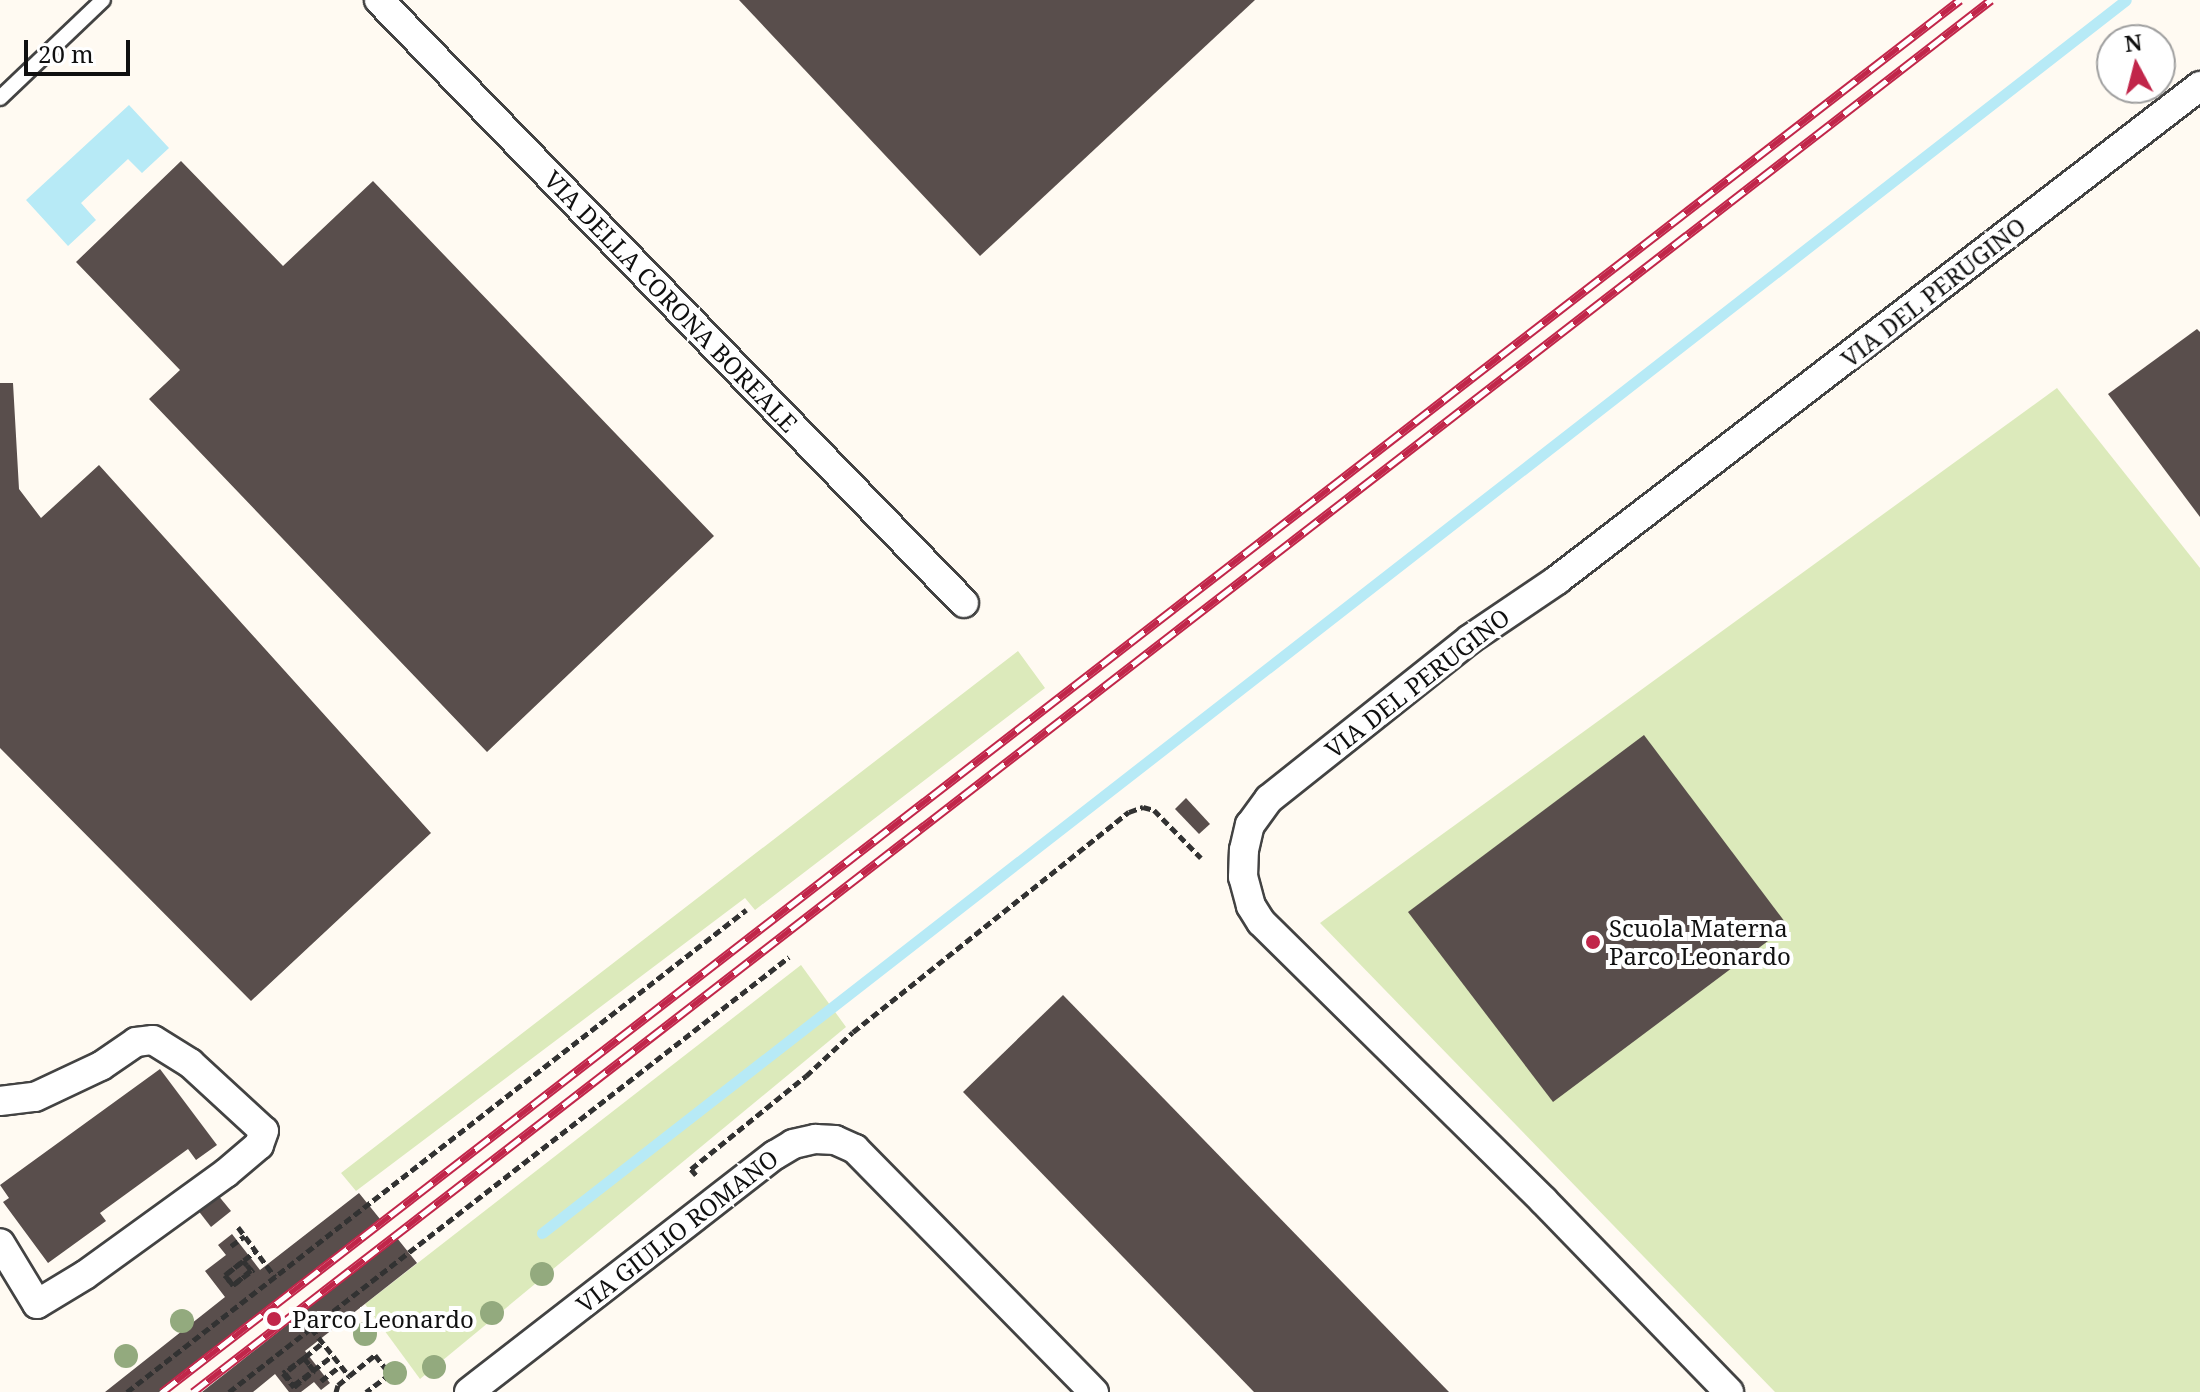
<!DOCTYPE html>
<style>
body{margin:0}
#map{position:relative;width:2200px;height:1392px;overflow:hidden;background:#fffaf2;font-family:"Noto Serif",serif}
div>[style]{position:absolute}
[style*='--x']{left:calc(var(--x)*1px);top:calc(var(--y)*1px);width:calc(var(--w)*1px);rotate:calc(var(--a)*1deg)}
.green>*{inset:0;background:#dceabb}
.water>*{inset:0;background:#b7eaf6}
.stream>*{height:11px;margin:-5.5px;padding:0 5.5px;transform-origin:5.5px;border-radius:5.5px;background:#b7eaf6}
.building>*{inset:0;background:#594e4c}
.path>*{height:5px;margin-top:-2.5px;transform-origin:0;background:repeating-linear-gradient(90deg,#323232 0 8px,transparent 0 12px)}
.roads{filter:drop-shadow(2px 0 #434343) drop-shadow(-2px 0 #434343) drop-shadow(0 2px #434343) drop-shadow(0 -2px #434343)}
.lane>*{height:14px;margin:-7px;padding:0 7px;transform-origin:7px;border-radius:7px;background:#fff}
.street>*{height:28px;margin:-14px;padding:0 14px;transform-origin:14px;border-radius:14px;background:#fff}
.rail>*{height:9px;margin-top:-4.5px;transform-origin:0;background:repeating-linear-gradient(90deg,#fff 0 18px,#c1264a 0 36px);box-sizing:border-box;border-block:2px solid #c1264a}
.path-bridge>*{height:5px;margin-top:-2.5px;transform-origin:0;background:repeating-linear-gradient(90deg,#323232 0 8px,transparent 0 12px)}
.trees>*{width:24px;height:24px;margin:-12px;border-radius:50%;background:#93aa7e}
.dots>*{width:22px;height:22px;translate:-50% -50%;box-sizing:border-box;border:4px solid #fff;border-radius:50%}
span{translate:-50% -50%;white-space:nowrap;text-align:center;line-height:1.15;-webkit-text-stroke:8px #fff;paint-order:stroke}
.street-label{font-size:24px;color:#101010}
.poi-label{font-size:24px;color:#101010}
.left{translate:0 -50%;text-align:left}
.north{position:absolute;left:2096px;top:24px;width:80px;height:80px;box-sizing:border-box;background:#fff;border:2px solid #9f9f9f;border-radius:50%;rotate:353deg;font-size:22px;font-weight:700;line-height:32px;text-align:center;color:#101010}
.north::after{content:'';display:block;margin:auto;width:28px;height:36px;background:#c1264a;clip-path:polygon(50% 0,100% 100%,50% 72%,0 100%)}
.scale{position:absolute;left:24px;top:40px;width:106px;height:36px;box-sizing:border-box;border:4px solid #101010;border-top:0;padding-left:10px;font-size:24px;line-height:28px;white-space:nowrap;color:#101010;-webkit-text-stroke:6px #fff;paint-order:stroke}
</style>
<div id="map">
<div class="green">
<div style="clip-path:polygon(2057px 388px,2200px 568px,2200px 1392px,1775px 1392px,1320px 923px)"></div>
<div style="clip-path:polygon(1018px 651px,1045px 688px,755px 910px,745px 898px,356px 1191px,341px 1173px)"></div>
<div style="clip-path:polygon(801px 965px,846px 1027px,420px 1379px,365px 1304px)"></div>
</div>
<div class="water">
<div style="clip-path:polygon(129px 105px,169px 148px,142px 173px,128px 159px,81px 203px,96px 220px,68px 246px,26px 200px)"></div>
</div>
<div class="stream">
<div style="--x:542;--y:1233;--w:2007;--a:-37.9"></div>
</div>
<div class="building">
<div style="clip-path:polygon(739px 0,1255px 0,980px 256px)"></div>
<div style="clip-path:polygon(181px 161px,283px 266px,373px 181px,714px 536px,487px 752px,149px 399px,180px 370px,76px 262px)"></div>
<div style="clip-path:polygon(2197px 329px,2200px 332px,2200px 517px,2108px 394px)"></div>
<div style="clip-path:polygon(0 383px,13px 383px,19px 489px,41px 518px,99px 465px,431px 833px,251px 1001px,0 748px)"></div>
<div style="clip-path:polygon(1644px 735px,1788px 926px,1553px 1102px,1408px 912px)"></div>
<div style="clip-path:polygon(1186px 798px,1210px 824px,1199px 834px,1175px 809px)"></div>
<div style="clip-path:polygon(1063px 995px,1449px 1392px,1254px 1392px,963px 1092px)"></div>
<div style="clip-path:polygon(160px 1069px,217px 1145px,196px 1160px,188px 1149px,100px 1213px,106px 1221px,48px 1263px,3px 1202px,9px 1198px,0 1185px)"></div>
<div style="clip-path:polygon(359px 1193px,380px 1219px,159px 1392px,105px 1392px,225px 1297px,205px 1271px,226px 1255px,218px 1245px,232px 1234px,260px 1270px)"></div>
<div style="clip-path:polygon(217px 1194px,231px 1211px,211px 1227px,197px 1209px)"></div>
<div style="clip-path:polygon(397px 1238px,417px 1263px,305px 1351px,330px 1383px,321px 1390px,314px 1382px,301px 1392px,289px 1392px,275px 1374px,253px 1392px,202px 1392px)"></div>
</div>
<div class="path">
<div style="--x:696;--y:1175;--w:8;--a:-130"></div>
<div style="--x:691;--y:1169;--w:148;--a:-39"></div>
<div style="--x:806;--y:1076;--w:64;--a:-43.1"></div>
<div style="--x:853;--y:1032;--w:353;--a:-38.6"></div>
<div style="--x:1129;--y:812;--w:15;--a:-20"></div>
<div style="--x:1143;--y:807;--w:11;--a:15"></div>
<div style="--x:1154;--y:810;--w:67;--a:45.6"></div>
<div style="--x:238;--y:1227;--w:62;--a:53.5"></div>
<div style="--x:231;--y:1246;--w:17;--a:-36"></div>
<div style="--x:247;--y:1265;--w:6;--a:51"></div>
<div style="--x:251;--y:1270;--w:23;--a:140"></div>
<div style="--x:233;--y:1285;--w:13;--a:-129"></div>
<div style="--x:225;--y:1275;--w:39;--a:-38"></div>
<div style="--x:311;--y:1328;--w:61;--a:51.6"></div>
<div style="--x:349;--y:1376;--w:33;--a:-39"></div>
<div style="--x:375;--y:1355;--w:24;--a:52"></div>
<div style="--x:390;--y:1374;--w:30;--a:143"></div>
<div style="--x:305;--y:1357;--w:21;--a:-39"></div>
<div style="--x:309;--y:1364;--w:8;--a:-130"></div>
<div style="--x:304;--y:1358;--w:24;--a:142"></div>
<div style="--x:285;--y:1373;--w:15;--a:53"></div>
<div style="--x:294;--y:1385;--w:48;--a:-37.3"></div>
<div style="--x:321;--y:1381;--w:24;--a:-38"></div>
<div style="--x:127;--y:1392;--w:785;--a:-37.91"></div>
<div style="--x:229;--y:1392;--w:709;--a:-37.84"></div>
<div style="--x:336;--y:1392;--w:7;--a:-74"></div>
<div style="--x:338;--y:1385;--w:14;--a:-39"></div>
</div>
<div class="roads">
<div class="lane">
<div style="--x:0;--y:98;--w:142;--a:-43.6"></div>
</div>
<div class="street">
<div style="--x:379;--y:0;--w:840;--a:45.87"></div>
<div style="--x:0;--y:1101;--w:35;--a:-7"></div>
<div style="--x:35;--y:1097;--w:73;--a:-25.2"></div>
<div style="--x:101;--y:1066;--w:42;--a:-34.4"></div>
<div style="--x:136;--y:1042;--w:17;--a:-7"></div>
<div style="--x:153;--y:1040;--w:44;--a:31.9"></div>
<div style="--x:190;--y:1063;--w:100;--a:42.6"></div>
<div style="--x:264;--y:1131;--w:15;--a:110"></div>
<div style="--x:259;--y:1145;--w:43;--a:139.7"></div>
<div style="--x:226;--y:1173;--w:174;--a:144.1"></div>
<div style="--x:85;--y:1275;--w:56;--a:148.9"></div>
<div style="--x:37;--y:1304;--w:71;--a:-121.2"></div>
<div style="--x:469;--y:1392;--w:387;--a:-37.8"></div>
<div style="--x:775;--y:1155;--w:21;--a:-31"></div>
<div style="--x:793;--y:1144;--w:23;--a:-13"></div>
<div style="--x:815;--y:1139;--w:20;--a:3"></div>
<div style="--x:835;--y:1140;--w:22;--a:24"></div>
<div style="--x:855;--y:1149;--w:341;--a:45.5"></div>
<div style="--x:1729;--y:1392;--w:266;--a:-134.1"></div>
<div style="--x:1544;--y:1201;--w:397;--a:-135.4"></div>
<div style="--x:1261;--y:922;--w:19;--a:-122"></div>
<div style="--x:1251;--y:906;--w:30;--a:-105"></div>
<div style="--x:1243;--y:877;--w:27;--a:-88"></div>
<div style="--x:1244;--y:850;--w:26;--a:-77"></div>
<div style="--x:1250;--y:825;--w:32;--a:-54"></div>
<div style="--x:1269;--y:799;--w:257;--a:-38.5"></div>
<div style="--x:1470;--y:639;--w:105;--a:-34.1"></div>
<div style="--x:1557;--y:580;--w:811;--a:-37.53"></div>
</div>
</div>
<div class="rail">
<div style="--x:162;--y:1392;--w:2274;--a:-37.75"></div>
<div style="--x:193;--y:1392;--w:2274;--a:-37.75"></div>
</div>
<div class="path-bridge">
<div style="--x:247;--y:1265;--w:6;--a:-135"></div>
<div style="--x:243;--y:1261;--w:23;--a:142"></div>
<div style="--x:225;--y:1275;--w:13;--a:51"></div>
<div style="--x:233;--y:1285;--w:26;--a:-37"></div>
<div style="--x:305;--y:1357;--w:27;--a:144"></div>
<div style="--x:283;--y:1373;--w:18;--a:52"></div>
<div style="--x:294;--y:1387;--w:26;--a:-39"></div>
<div style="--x:314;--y:1371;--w:9;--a:-126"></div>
</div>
<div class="trees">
<div style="left:542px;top:1274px"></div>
<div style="left:492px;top:1313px"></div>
<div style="left:182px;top:1321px"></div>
<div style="left:365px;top:1334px"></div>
<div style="left:126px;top:1356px"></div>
<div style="left:434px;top:1367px"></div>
<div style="left:395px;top:1373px"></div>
</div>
<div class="dots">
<div style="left:1593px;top:942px;background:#c1264a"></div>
<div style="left:274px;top:1319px;background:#c1264a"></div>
</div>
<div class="street-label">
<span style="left:1933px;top:292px;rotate:-38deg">VIA DEL PERUGINO</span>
<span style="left:671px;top:301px;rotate:46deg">VIA DELLA CORONA BOREALE</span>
<span style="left:1417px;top:683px;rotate:-38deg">VIA DEL PERUGINO</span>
<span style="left:677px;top:1231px;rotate:-38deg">VIA GIULIO ROMANO</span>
</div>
<div class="poi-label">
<span class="left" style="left:1609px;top:942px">Scuola Materna<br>Parco Leonardo</span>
<span class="left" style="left:292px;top:1319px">Parco Leonardo</span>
</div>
<div class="north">N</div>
<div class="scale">20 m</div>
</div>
